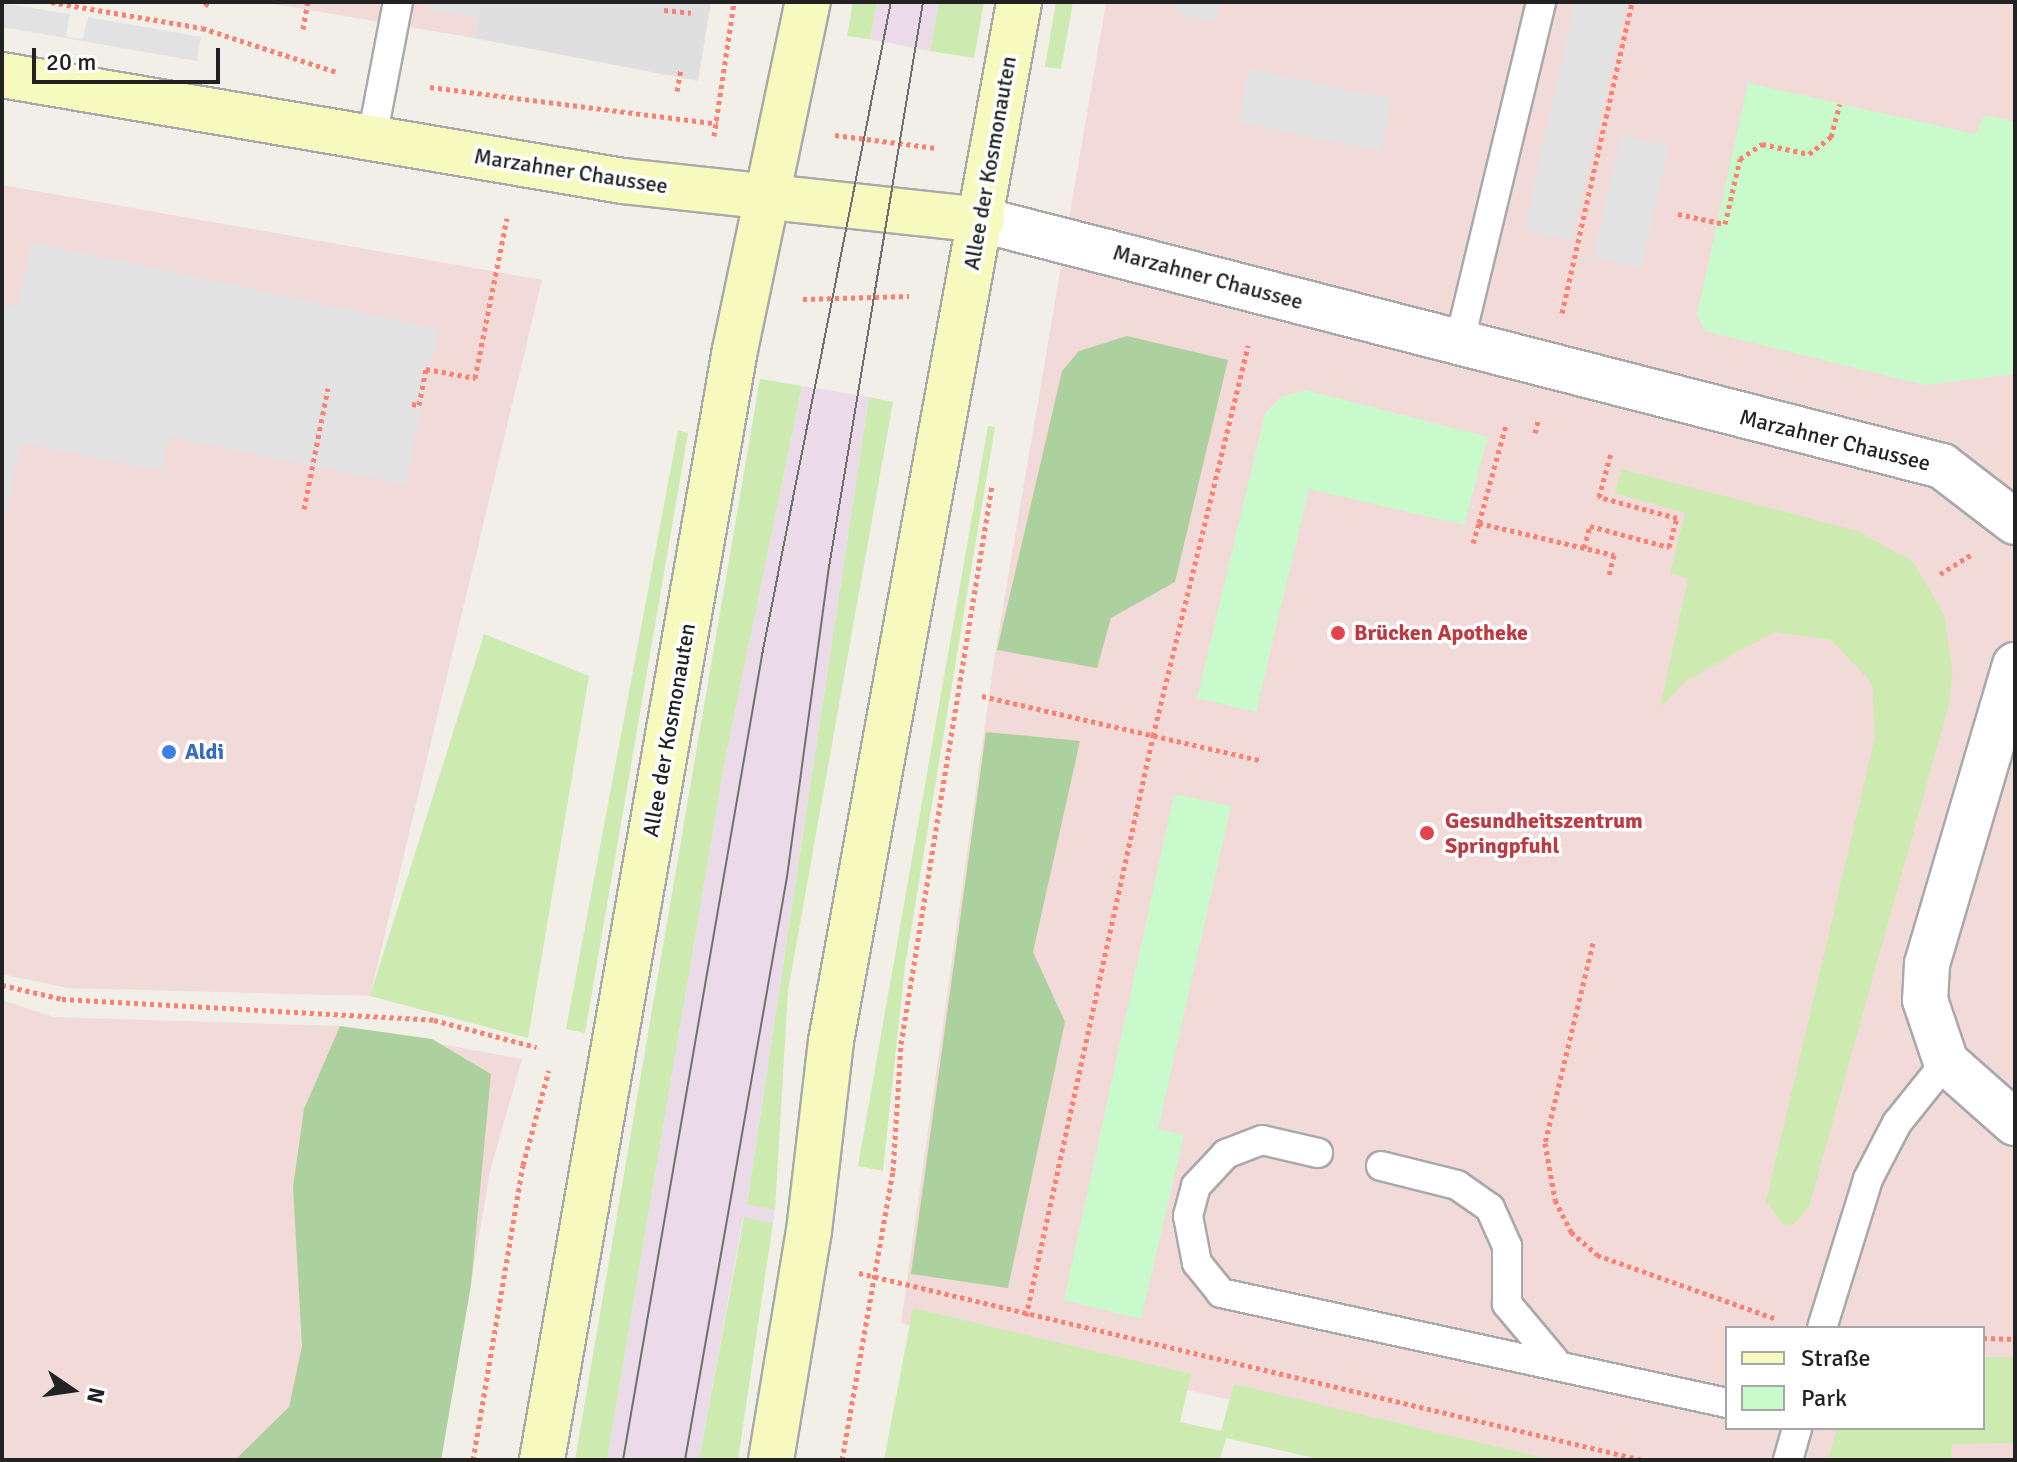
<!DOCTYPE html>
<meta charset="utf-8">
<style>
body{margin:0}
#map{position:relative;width:2017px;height:1462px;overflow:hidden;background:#f2efe9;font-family:Signika,sans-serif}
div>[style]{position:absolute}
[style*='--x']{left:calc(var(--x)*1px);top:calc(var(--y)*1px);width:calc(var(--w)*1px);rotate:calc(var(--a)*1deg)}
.residential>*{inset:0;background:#e0dfdf}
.commercial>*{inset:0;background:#f2dad9}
.industrial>*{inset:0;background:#ebdbe8}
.grass>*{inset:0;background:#cdebb0}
.forest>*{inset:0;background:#add19e}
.park>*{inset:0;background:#c8facc}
.parking>*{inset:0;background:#e2e2e2}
.path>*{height:5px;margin-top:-2.5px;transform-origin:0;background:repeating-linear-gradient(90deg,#fa8072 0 4px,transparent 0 8px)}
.roads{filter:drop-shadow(2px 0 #a9a9a9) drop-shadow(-2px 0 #a9a9a9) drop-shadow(0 2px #a9a9a9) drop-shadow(0 -2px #a9a9a9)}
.lane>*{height:28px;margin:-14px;padding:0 14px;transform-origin:14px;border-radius:14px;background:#fff}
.street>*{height:44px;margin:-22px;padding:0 22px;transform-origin:22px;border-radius:22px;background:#fff}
.secondary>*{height:44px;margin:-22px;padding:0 22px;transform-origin:22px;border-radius:22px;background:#f7fabf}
.tram>*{height:2px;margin:-1px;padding:0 1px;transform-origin:1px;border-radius:1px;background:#707070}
.dots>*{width:22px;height:22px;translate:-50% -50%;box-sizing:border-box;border:4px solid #fff;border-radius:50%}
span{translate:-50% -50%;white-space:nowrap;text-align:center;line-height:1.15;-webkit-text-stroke:7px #fff;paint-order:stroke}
.street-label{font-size:22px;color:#222}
.health-label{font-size:22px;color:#be3a42;font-weight:700}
.left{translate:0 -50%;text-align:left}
.shop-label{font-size:22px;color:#366cbe;font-weight:700}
.frame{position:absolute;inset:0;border:4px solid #222;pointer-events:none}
.legend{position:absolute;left:1725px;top:1326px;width:260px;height:104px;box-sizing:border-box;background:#fff;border:2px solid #a7a7a7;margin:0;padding:10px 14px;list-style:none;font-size:24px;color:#222}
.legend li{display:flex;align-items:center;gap:16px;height:40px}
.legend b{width:40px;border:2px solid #a7a7a7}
.north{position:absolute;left:32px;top:1350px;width:80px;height:80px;-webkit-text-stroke:6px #fff;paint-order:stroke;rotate:103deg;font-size:22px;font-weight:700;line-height:32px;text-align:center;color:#222}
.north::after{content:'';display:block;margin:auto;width:28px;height:36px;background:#222;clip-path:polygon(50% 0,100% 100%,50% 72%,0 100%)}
.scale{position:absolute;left:32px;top:48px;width:188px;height:36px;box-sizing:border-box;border:4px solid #222;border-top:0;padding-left:10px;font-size:24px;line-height:28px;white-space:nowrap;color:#222;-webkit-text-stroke:6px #fff;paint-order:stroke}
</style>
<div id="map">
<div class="residential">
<div style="clip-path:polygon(481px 2px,711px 2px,698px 81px,474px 38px)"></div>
</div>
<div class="commercial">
<div style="clip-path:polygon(262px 2px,481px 2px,474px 38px)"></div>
<div style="clip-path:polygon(evenodd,1106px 2px,2015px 2px,2015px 1460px,1487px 1460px,901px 1323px,995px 654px,1106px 2px,1727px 1328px,1983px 1328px,1983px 1428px,1727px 1428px,1727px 1328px)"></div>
<div style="clip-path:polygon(2px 185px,542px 280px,370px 996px,67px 988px,2px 974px)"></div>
<div style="clip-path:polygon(2px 1000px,54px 1017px,340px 1026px,522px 1059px,490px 1171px,441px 1460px,2px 1460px)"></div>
</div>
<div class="industrial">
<div style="clip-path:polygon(877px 2px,939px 2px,930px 51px,870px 39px)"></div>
<div style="clip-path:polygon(802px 386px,869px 397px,747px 1203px,775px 1210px,773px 1223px,743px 1218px,699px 1460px,607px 1460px,724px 766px)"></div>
</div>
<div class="grass">
<div style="clip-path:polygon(853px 2px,877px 2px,870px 39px,847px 36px)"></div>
<div style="clip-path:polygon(939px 2px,984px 2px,974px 58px,930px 51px)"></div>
<div style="clip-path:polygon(1056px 2px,1073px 2px,1061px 69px,1045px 67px)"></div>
<div style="clip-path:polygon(760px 379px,802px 386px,724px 766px,607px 1460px,575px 1460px)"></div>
<div style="clip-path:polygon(869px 397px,893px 402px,788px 991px,775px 1210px,747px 1204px)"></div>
<div style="clip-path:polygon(988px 426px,995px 427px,905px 966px,883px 1171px,858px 1166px)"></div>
<div style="clip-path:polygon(678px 430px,688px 433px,585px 1033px,566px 1029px)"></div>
<div style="clip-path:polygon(1621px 469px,1858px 531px,1913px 562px,1944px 615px,1953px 674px,1948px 708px,1809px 1207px,1794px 1224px,1784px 1225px,1766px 1201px,1875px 737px,1872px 683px,1831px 640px,1774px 632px,1687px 680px,1660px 707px,1688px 579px,1670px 573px,1685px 513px,1615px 493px)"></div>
<div style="clip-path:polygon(484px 634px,589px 676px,528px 1038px,370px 996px)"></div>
<div style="clip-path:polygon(744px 1217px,773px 1223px,738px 1460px,699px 1460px)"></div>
<div style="clip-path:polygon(913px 1308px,1191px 1374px,1180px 1422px,1221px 1431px,1234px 1384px,1552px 1460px,1323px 1460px,1226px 1438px,1220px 1460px,884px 1460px)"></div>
<div style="clip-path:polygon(1983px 1357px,2015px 1357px,2015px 1443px,1952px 1444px,1951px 1460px,1828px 1460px,1837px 1428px,1983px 1428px)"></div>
</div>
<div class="forest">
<div style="clip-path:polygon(1127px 336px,1228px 360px,1175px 582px,1111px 618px,1097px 668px,997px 650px,1062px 371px,1079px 351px)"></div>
<div style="clip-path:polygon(986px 732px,1080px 741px,1033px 952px,1065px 1022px,1008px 1288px,911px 1274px)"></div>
<div style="clip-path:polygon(340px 1026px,432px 1039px,491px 1074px,471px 1285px,441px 1460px,235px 1460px,289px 1407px,302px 1346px,293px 1187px,304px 1109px)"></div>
</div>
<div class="park">
<div style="clip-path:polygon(1748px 83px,1975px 134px,1985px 115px,2015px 122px,2015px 374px,1925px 385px,1705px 331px,1697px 315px)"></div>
<div style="clip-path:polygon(1306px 390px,1488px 437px,1464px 525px,1309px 489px,1256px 712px,1197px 698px,1265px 413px,1281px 397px)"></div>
<div style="clip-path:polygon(1174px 794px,1231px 806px,1158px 1129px,1184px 1135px,1141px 1319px,1064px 1300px)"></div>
</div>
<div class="parking">
<div style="clip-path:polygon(428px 2px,480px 2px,477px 18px,426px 9px)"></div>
<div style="clip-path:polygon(1178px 2px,1220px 2px,1215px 22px,1176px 13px)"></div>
<div style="clip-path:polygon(1575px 2px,1627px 2px,1572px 241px,1524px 230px)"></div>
<div style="clip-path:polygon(2px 3px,70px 14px,66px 37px,83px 39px,88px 17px,201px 37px,197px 61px,2px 27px)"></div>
<div style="clip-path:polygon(1249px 69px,1391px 99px,1380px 151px,1238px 122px)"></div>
<div style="clip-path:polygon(1621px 135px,1669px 146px,1641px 269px,1593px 257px)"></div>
<div style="clip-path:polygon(31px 242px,439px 329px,405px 485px,170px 437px,161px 471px,21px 443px,2px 531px,2px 304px,17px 307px)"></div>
</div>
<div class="path">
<div style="--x:51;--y:2;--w:153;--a:9.8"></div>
<div style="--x:202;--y:28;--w:142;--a:18.1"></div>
<div style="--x:205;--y:6;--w:5;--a:-53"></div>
<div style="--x:664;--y:10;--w:27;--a:6"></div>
<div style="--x:303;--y:29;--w:27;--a:-80"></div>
<div style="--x:430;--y:87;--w:290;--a:7.3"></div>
<div style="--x:677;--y:91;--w:22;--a:-80"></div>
<div style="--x:835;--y:135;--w:102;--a:7.3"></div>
<div style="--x:714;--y:136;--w:135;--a:-81.5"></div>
<div style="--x:1678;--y:214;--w:48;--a:12"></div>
<div style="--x:1725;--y:224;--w:67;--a:-77"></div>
<div style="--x:1740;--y:159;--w:27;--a:-34"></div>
<div style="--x:1762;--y:144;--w:48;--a:12"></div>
<div style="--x:1809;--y:154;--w:28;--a:-38"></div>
<div style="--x:1831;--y:137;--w:34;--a:-75"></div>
<div style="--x:803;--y:299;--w:106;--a:-1.6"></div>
<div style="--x:1562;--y:313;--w:319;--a:-77.3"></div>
<div style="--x:412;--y:404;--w:7;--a:8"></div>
<div style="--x:419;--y:405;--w:37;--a:-79"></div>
<div style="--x:426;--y:369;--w:50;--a:10.4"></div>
<div style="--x:475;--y:378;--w:163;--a:-78.7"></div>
<div style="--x:1535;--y:433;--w:12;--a:-76"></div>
<div style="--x:304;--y:509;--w:123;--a:-78.8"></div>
<div style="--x:1479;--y:523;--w:102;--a:-74.6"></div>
<div style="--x:1473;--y:543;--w:21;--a:-73"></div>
<div style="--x:1479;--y:523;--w:139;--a:13.3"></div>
<div style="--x:1614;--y:555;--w:21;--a:104"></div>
<div style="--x:1584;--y:548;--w:23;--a:-75"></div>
<div style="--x:1590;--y:526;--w:82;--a:14.9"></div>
<div style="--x:1669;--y:547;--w:30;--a:-75"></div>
<div style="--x:1677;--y:518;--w:81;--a:-164.9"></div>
<div style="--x:1599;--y:497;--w:46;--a:-74.7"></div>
<div style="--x:1940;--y:574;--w:36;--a:-32"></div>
<div style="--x:982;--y:696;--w:285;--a:13"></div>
<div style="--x:1593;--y:943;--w:206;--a:103.5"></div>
<div style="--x:1545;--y:1143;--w:58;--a:80"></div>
<div style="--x:1555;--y:1200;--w:36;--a:63"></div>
<div style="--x:1571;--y:1232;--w:35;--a:41"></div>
<div style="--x:1597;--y:1255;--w:191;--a:19.6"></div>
<div style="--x:2;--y:985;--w:62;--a:13.1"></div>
<div style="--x:62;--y:999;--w:373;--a:3.2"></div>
<div style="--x:434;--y:1020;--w:106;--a:14.8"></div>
<div style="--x:859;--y:1273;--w:805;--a:13.43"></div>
<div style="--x:1026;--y:1316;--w:594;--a:-77.65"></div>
<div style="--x:1153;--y:736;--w:402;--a:-76.3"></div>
<div style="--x:1983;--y:1338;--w:32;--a:2"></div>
<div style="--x:473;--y:1460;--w:299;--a:-80.4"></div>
<div style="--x:523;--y:1165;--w:98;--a:-74.7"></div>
<div style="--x:842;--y:1460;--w:293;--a:-80"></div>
<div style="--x:893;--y:1171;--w:127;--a:-86.4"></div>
<div style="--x:901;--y:1044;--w:566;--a:-80.75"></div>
</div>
<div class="roads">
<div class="lane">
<div style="--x:372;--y:138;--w:138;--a:-79.2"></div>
<div style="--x:1459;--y:344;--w:352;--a:-76.5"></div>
<div style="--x:1318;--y:1153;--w:57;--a:-166.9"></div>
<div style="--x:1262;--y:1140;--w:39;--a:159"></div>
<div style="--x:1226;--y:1154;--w:44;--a:133.2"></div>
<div style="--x:1196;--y:1186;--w:31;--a:105"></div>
<div style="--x:1188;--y:1216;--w:48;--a:79.2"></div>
<div style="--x:1197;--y:1263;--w:38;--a:51"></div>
<div style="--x:1221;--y:1293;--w:518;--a:12.26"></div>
<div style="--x:1381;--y:1166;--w:78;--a:14"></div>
<div style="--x:1457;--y:1185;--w:40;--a:34.9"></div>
<div style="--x:1490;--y:1208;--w:42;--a:65.9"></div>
<div style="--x:1507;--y:1246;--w:58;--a:90"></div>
<div style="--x:1507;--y:1304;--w:73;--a:50"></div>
<div style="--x:1822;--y:1328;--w:156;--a:-72.8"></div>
<div style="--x:1868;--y:1179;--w:63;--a:-62.6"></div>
<div style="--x:1897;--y:1123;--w:78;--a:-51.2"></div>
<div style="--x:1788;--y:1460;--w:33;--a:-74"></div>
</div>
<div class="street">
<div style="--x:982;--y:220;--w:991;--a:14.37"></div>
<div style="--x:1942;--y:466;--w:92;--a:37.5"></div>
<div style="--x:2015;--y:665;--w:312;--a:106.4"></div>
<div style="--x:1927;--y:964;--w:36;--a:93"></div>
<div style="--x:1925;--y:1000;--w:65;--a:71.3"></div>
<div style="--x:1946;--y:1062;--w:92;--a:41.5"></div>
</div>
<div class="secondary">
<div style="--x:2;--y:75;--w:630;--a:9.69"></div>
<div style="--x:623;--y:181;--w:361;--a:6.2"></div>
<div style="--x:542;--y:1460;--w:1127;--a:-80.14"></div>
<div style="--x:735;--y:350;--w:356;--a:-78.2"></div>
<div style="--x:771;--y:1460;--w:232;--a:-80.6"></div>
<div style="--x:809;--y:1231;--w:191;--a:-83.4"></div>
<div style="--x:831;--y:1041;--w:1056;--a:-79.74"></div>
</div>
</div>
<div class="tram">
<div style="--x:623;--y:1460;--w:817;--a:-80.2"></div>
<div style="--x:762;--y:655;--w:666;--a:-78.83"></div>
<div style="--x:685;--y:1460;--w:592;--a:-80.08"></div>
<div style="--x:787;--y:877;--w:313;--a:-82.3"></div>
<div style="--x:829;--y:567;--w:573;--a:-80.55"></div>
</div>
<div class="dots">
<div style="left:1338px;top:633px;background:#e0444e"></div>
<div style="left:169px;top:752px;background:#3f7fe0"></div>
<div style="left:1427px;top:833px;background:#e0444e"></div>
</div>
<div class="street-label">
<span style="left:990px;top:163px;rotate:-80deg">Allee der Kosmonauten</span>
<span style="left:571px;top:171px;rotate:9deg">Marzahner Chaussee</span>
<span style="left:1208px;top:277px;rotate:15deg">Marzahner Chaussee</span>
<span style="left:1835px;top:440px;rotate:14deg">Marzahner Chaussee</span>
<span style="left:669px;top:730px;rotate:-80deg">Allee der Kosmonauten</span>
</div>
<div class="health-label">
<span class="left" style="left:1354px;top:633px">Brücken Apotheke</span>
<span class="left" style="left:1445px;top:833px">Gesundheitszentrum<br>Springpfuhl</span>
</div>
<div class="shop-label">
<span class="left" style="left:185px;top:752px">Aldi</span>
</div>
<div class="frame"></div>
<ul class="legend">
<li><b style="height:10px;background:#f7fabf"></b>Straße</li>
<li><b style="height:22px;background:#c8facc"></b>Park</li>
</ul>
<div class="north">N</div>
<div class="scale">20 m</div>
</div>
